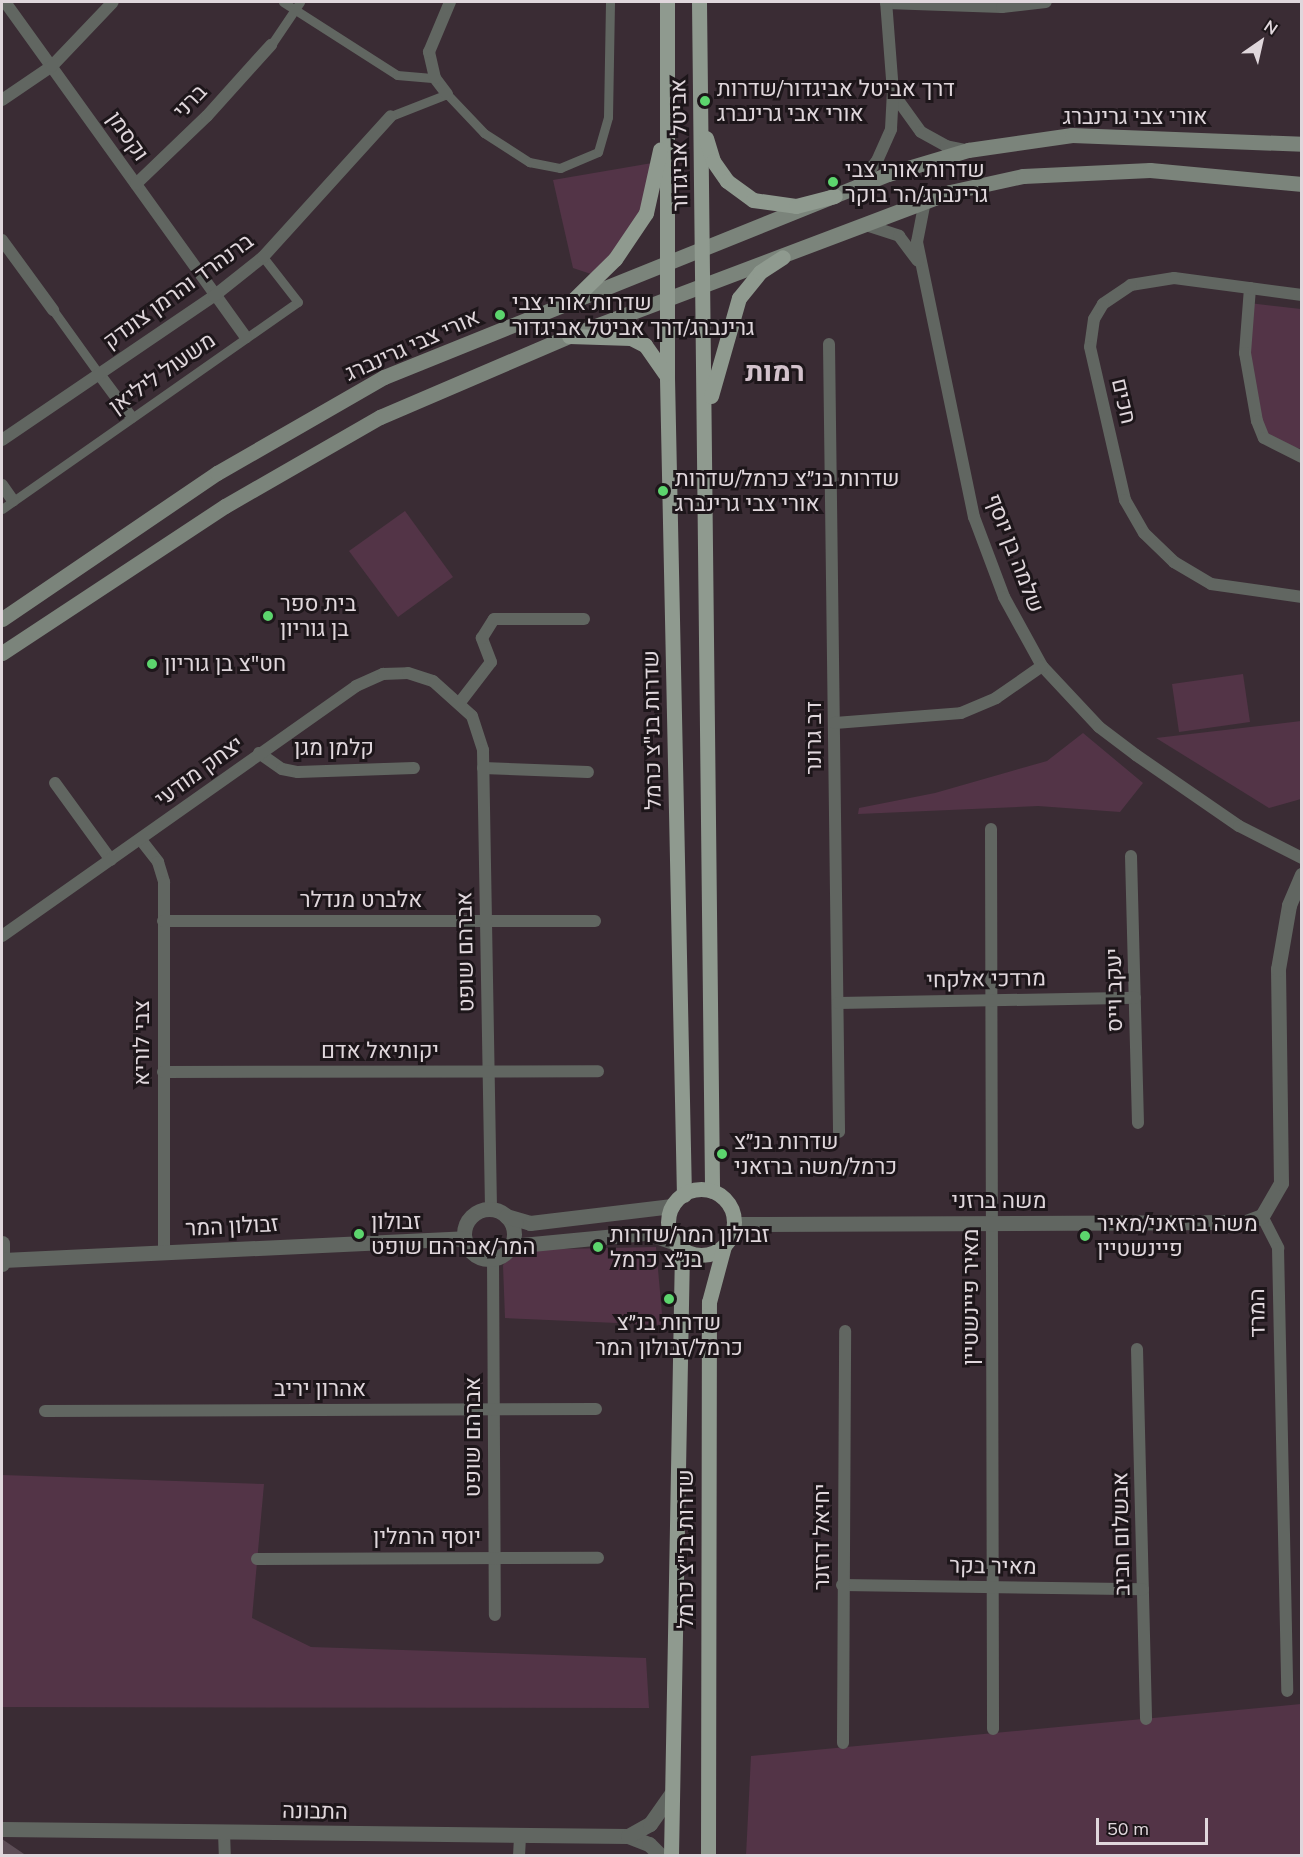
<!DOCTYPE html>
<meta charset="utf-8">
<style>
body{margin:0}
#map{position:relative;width:1303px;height:1857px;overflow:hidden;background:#3a2c34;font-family:Mulish,Heebo,sans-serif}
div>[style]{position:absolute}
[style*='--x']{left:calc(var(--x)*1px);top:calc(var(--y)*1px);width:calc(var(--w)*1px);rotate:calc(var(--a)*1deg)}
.green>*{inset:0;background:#533447}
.building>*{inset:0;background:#5d4e57}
.pedestrian>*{height:9px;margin:-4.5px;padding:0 4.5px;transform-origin:4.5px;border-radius:4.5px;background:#616661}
.minor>*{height:12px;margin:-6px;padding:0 6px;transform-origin:6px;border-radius:6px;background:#616661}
.tertiary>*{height:15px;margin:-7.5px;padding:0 7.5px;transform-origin:7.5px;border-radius:7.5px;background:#616661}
.tertiary>.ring{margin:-7.5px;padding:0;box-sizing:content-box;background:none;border:15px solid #616661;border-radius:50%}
.secondary>*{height:15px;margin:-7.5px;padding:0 7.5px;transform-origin:7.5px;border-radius:7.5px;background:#7b847b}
.primary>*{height:15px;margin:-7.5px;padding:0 7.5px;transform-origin:7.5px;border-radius:7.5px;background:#8f9a8f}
.primary>.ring{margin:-7.5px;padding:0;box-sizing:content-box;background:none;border:15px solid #8f9a8f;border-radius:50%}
.dots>*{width:16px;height:16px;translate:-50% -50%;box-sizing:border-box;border:3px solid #1d161a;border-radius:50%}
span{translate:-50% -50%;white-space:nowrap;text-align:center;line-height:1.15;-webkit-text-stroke:6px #1d161a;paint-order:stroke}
.poi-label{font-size:22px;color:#e0d7dc}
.left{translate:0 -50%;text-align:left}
.street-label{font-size:22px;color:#e0d7dc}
.district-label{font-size:28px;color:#d3c2cc;font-weight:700}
.frame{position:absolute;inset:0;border:3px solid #e0d7dc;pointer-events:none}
.north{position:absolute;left:1231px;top:12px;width:60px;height:60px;-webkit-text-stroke:4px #1d161a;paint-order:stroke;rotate:34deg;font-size:16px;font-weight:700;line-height:24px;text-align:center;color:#e0d7dc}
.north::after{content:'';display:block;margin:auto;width:21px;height:27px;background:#e0d7dc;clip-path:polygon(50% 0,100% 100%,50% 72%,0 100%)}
.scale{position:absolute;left:1096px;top:1818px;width:112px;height:27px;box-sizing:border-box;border:3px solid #e0d7dc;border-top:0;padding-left:8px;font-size:18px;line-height:21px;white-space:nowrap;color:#e0d7dc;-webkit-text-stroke:4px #1d161a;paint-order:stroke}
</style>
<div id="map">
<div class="green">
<div style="clip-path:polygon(658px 162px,646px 213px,597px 276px,573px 268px,553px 180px)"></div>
<div style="clip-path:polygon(1249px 303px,1301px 309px,1301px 449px,1264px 438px,1245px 353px)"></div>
<div style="clip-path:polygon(405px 511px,453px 577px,398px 617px,349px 551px)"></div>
<div style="clip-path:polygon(1243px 674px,1250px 722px,1179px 732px,1172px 684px)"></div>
<div style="clip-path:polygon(1301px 721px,1301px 799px,1269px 808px,1156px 738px)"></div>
<div style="clip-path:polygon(1083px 733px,1143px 783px,1120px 812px,1038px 806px,858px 814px,859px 808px,935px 793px,1047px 761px)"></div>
<div style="clip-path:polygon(656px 1247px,663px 1325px,505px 1318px,503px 1265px,516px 1250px)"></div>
<div style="clip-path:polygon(2px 1475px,264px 1484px,252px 1618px,311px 1647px,646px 1658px,649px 1708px,2px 1707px)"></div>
<div style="clip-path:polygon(1301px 1704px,1301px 1855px,746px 1856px,751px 1756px)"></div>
</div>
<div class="building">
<div style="clip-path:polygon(2px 1839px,27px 1856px,2px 1856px)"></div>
</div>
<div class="pedestrian">
<div style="--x:283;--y:2;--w:135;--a:32.6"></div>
<div style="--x:397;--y:75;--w:38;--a:5"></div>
<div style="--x:271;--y:45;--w:52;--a:-56"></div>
<div style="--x:391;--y:116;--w:60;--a:-21.4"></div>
<div style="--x:447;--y:94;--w:54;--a:46.5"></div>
<div style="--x:484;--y:133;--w:54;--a:32.8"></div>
<div style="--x:529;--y:162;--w:32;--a:11"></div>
<div style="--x:560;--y:168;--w:41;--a:-22.8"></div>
<div style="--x:598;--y:152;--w:36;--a:-74"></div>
<div style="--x:608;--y:117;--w:115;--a:-89"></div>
<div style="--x:53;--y:310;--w:79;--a:54.3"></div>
<div style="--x:2;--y:509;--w:361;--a:-35"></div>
<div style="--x:298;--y:302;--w:57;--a:-127.9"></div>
</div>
<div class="minor">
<div style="--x:5;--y:2;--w:413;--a:54.3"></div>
<div style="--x:886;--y:3;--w:116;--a:2"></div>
<div style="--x:1002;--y:7;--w:44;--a:-6.5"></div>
<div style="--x:447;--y:94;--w:20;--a:-127"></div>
<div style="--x:435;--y:78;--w:27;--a:-103"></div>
<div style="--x:429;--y:52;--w:54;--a:-67.2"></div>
<div style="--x:895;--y:96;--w:44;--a:54.2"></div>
<div style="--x:921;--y:132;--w:29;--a:29"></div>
<div style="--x:946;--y:146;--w:19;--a:12"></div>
<div style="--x:2;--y:100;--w:60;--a:-34.2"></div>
<div style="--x:52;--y:66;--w:88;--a:-46.4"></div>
<div style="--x:136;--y:184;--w:98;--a:-43.8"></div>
<div style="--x:207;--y:116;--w:96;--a:-48"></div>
<div style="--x:858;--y:185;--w:31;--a:-52"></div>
<div style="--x:877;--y:161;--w:35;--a:-66"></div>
<div style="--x:891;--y:129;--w:37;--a:-87"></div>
<div style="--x:893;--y:92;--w:90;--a:-94.4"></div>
<div style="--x:925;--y:201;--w:42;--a:101"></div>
<div style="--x:917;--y:242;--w:281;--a:78.3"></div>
<div style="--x:974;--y:517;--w:85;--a:69.4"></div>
<div style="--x:1004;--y:597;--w:79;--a:61.2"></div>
<div style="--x:1042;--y:666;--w:83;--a:46.9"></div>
<div style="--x:1099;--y:727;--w:46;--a:37.1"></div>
<div style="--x:1136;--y:755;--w:125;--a:34.6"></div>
<div style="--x:1239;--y:826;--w:71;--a:26.9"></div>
<div style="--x:866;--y:225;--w:35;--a:18"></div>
<div style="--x:899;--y:236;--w:31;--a:53"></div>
<div style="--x:2;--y:240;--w:87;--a:53.9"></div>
<div style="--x:1250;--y:288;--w:65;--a:94.4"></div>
<div style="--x:1245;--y:353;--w:69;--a:80"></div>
<div style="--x:1257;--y:421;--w:18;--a:68"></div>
<div style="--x:1264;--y:438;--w:42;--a:26.6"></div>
<div style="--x:1302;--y:295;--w:129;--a:-172.4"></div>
<div style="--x:1174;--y:278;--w:44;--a:170.8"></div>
<div style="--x:1131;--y:285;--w:34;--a:146"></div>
<div style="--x:1103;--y:304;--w:17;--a:121"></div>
<div style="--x:1094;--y:319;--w:28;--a:98"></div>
<div style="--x:1090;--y:347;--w:157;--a:77.1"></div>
<div style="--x:1125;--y:500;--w:38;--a:60"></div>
<div style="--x:1144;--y:533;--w:42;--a:44"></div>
<div style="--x:1174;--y:562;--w:43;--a:30.7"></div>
<div style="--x:1211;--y:584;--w:92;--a:8.1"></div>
<div style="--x:829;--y:344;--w:788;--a:89.27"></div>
<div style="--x:99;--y:374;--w:54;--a:53.3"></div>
<div style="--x:2;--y:440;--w:256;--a:-34.2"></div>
<div style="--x:214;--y:296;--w:63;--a:-38.5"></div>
<div style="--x:263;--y:257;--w:190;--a:-47.8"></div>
<div style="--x:2;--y:485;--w:19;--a:55"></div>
<div style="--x:461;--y:701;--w:49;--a:-52.4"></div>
<div style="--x:491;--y:662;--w:26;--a:-111"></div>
<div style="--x:482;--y:638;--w:22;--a:-58"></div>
<div style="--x:494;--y:619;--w:90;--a:0"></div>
<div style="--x:835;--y:723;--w:126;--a:-4.5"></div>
<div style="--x:961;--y:713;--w:38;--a:-23"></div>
<div style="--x:996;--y:698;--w:56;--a:-34.8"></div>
<div style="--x:259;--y:753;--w:28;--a:35"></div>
<div style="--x:282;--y:769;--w:16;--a:11"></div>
<div style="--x:298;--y:772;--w:116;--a:-2"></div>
<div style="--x:483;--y:768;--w:105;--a:2.2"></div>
<div style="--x:55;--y:783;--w:95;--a:54"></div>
<div style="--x:991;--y:829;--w:900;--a:89.87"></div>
<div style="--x:141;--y:840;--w:28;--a:52"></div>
<div style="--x:158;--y:862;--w:21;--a:73"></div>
<div style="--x:164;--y:882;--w:370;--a:90"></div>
<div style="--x:1131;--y:856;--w:267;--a:88.5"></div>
<div style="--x:163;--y:921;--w:432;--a:0"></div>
<div style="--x:2;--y:936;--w:433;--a:-35.2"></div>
<div style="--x:356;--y:686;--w:30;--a:-24"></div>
<div style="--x:383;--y:674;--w:25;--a:-2"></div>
<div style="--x:408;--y:673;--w:26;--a:18"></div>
<div style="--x:433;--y:681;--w:52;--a:41.9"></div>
<div style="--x:472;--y:716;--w:36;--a:72"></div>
<div style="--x:483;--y:750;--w:458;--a:89"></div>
<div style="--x:838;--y:1003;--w:297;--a:-1"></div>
<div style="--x:163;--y:1072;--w:435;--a:-0.1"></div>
<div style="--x:1262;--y:1216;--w:36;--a:63"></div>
<div style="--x:1278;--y:1248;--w:443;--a:88.8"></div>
<div style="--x:493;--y:1258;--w:357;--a:89.7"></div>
<div style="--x:1137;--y:1349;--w:370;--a:88.6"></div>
<div style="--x:45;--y:1411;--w:551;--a:-0.21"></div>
<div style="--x:257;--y:1559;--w:341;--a:-0.2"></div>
<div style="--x:842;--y:1585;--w:301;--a:0.8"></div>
<div style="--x:843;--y:1743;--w:412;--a:-89.7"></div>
<div style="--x:224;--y:1832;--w:24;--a:88"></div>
<div style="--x:519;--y:1856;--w:19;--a:-87"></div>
</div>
<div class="tertiary">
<div class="ring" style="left:464px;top:1209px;width:35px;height:35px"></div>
<div style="--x:506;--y:1216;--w:25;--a:16"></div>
<div style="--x:530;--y:1223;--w:143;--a:-6.8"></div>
<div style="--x:734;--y:1224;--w:512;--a:-0.22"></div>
<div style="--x:1246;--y:1222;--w:17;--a:-21"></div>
<div style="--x:1262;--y:1216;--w:38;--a:-60"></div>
<div style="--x:1281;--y:1183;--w:214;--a:-90.8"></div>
<div style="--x:1278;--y:969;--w:65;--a:-80.2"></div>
<div style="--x:1289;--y:905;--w:33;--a:-67"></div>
<div style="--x:2;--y:1243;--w:21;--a:90"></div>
<div style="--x:511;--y:1246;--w:137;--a:-5.5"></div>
<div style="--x:647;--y:1233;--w:31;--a:19"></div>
<div style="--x:3;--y:1260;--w:462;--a:-2.7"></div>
<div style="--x:2;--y:1829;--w:626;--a:0.64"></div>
<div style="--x:628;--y:1836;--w:22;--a:21"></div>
<div style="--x:649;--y:1844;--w:17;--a:45"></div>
<div style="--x:628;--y:1836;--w:25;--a:-29"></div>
<div style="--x:650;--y:1824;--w:37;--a:-55"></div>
</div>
<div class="secondary">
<div style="--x:2;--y:619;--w:260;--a:-34.2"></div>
<div style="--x:217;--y:473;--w:193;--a:-29.9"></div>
<div style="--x:384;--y:377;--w:543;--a:-21.94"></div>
<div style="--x:888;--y:174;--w:84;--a:-16.7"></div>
<div style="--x:968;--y:150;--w:105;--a:-8.2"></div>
<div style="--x:1072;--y:135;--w:230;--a:2.2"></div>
<div style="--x:2;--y:653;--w:267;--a:-33.4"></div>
<div style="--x:225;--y:506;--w:179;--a:-29.9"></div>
<div style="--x:380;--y:417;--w:206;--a:-23.2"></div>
<div style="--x:569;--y:336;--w:407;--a:-20.7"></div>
<div style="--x:950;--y:192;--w:75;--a:-12.4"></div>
<div style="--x:1023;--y:176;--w:127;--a:-2.7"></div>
<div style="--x:1150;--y:170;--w:153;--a:5.3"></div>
</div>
<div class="primary">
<div style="--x:667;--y:2;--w:376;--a:90"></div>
<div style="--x:667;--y:378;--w:817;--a:88.81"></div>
<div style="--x:699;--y:2;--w:1189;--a:89.37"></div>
<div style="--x:706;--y:138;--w:24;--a:73"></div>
<div style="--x:713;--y:161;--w:24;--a:55"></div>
<div style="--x:727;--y:181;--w:32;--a:36"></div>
<div style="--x:753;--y:200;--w:43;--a:7.9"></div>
<div style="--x:796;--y:206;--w:40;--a:-14.4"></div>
<div style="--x:570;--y:303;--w:63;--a:-44.4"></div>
<div style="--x:615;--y:259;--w:55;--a:-56"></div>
<div style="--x:646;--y:213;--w:65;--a:-77.5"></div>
<div style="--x:569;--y:336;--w:62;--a:1.8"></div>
<div style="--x:631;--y:338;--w:16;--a:27"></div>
<div style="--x:645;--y:345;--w:35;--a:55"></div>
<div style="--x:711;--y:396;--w:102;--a:-74.1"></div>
<div style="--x:739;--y:298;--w:33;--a:-51"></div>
<div style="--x:760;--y:272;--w:27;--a:-33"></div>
<div class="ring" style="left:668px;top:1189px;width:51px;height:51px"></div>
<div style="--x:671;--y:1856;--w:607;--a:-88.96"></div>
<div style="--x:708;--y:1856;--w:554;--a:-89.9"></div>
<div style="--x:709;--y:1302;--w:58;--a:-75"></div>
</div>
<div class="dots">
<div style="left:705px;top:101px;background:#5cd56d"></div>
<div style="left:833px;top:182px;background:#5cd56d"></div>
<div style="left:500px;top:315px;background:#5cd56d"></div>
<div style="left:663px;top:491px;background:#5cd56d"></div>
<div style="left:268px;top:616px;background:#5cd56d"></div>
<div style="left:152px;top:664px;background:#5cd56d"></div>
<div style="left:722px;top:1154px;background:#5cd56d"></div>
<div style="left:359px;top:1234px;background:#5cd56d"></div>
<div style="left:1085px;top:1236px;background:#5cd56d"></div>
<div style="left:598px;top:1247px;background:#5cd56d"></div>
<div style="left:669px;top:1299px;background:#5cd56d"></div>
</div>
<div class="poi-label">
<span class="left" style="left:717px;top:101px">דרך אביטל אביגדור/שדרות<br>אורי אבי גרינברג</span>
<span class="left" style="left:845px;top:182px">שדרות אורי צבי<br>גרינברג/הר בוקר</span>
<span class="left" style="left:512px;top:315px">שדרות אורי צבי<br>גרינברג/דרך אביטל אביגדור</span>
<span class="left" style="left:675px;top:491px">שדרות בנ״צ כרמל/שדרות<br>אורי צבי גרינברג</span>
<span class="left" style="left:280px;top:616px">בית ספר<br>בן גוריון</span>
<span class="left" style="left:164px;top:664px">חט"צ בן גוריון</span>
<span class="left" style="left:734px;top:1154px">שדרות בנ״צ<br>כרמל/משה ברזאני</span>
<span class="left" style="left:371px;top:1234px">זבולון<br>המר/אברהם שופט</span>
<span class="left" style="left:1097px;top:1236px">משה ברזאני/מאיר<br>פיינשטיין</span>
<span class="left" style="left:610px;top:1247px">זבולון המר/שדרות<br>בנ״צ כרמל</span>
<span style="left:669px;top:1335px">שדרות בנ״צ<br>כרמל/זבולון המר</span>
</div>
<div class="street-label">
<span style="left:190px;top:101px;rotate:-46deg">ברני</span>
<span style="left:1135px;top:117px">אורי צבי גרינברג</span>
<span style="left:128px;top:136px;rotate:55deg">וקסמן</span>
<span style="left:679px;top:145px;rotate:-91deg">אביטל אביגדור</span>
<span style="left:178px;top:291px;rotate:-36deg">ברנהרד והרמן צונדק</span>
<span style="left:412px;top:345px;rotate:-24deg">אורי צבי גרינברג</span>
<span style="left:162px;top:373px;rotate:-35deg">משעול ליליאן</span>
<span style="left:1124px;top:401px;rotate:77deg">חכים</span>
<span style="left:1015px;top:553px;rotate:69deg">שלמה בן יוסף</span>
<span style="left:652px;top:730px;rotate:-91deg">שדרות בנ"צ כרמל</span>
<span style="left:814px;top:738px;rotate:-90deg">דב גרונר</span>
<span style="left:334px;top:748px">קלמן מגן</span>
<span style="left:199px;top:771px;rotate:-36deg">יצחק מודעי</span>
<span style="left:361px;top:900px">אלברט מנדלר</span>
<span style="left:465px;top:952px;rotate:-91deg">אברהם שופט</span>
<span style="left:986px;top:979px;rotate:-1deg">מרדכי אלקחי</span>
<span style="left:1114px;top:990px;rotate:-91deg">יעקב וייס</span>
<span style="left:142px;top:1043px;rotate:-90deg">צבי לוריא</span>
<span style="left:380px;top:1051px">יקותיאל אדם</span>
<span style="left:999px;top:1201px">משה ברזני</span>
<span style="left:232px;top:1226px;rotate:-3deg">זבולון המר</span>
<span style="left:971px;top:1297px;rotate:-90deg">מאיר פיינשטיין</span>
<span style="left:1257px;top:1313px;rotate:-91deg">המרד</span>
<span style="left:320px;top:1389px">אהרון יריב</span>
<span style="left:473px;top:1437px;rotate:-90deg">אברהם שופט</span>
<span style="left:1121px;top:1534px;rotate:-91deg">אבשלום חביב</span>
<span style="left:427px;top:1537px">יוסף הרמלין</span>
<span style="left:822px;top:1537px;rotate:-90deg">יחיאל דרזנר</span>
<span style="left:686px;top:1549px;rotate:-90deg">שדרות בנ"צ כרמל</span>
<span style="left:993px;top:1566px;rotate:1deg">מאיר בקר</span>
<span style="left:315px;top:1811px;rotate:1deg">התבונה</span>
</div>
<div class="district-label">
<span style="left:775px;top:371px">רמות</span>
</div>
<div class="frame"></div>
<div class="north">N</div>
<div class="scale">50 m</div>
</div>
